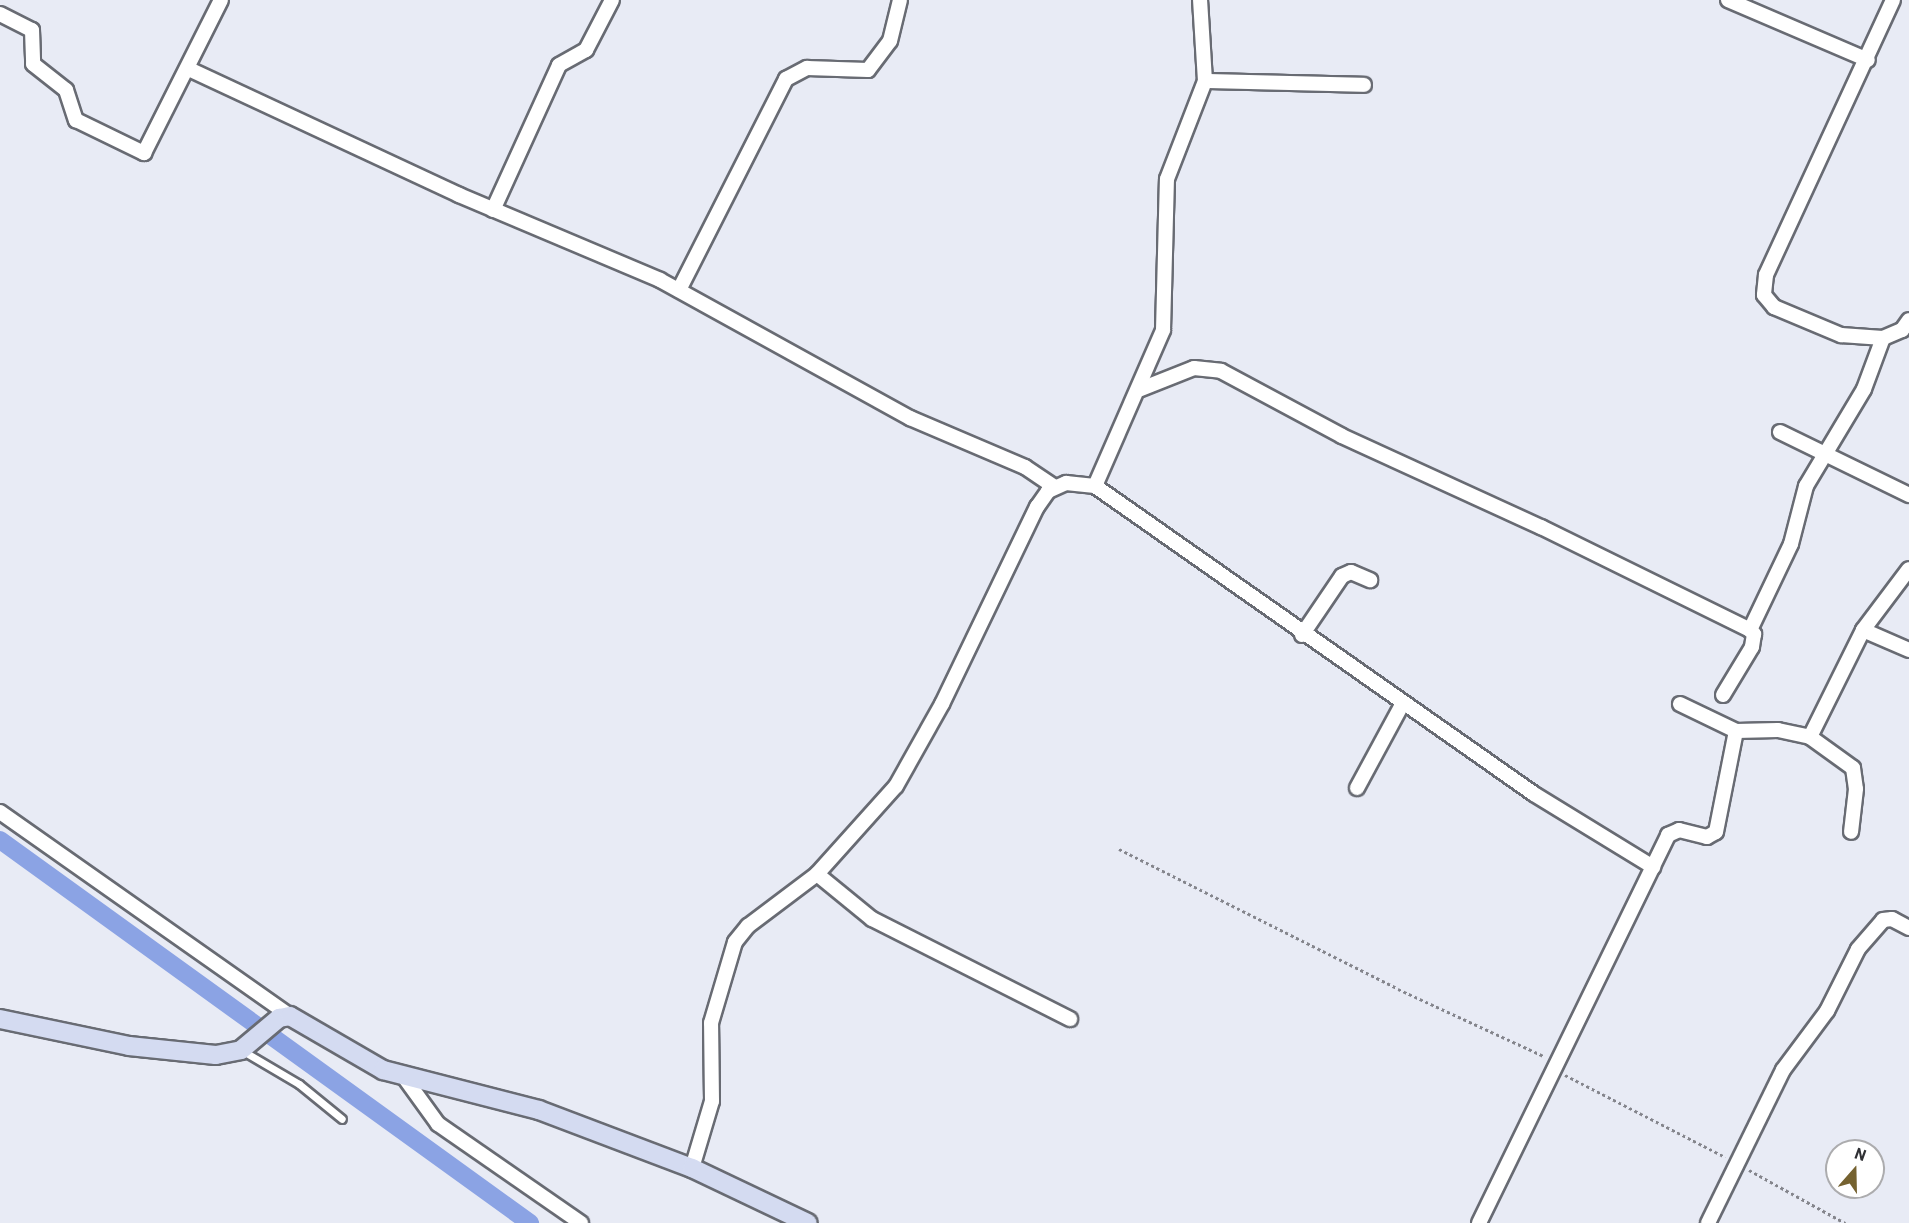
<!DOCTYPE html>
<style>
body{margin:0}
#map{position:relative;width:1909px;height:1223px;overflow:hidden;background:#e8ebf5;font-family:Barlow,sans-serif}
div>[style]{position:absolute}
[style*='--x']{left:calc(var(--x)*1px);top:calc(var(--y)*1px);width:calc(var(--w)*1px);rotate:calc(var(--a)*1deg)}
.canal>*{height:18px;margin:-9px;padding:0 9px;transform-origin:9px;border-radius:9px;background:#8ba3e4}
.path>*{height:3px;margin-top:-1.5px;transform-origin:0;background:repeating-linear-gradient(90deg,#84858c 0 3px,transparent 0 6px)}
.roads{filter:drop-shadow(2px 0 #686b73) drop-shadow(-2px 0 #686b73) drop-shadow(0 2px #686b73) drop-shadow(0 -2px #686b73)}
.lane>*{height:7px;margin:-3.5px;padding:0 3.5px;transform-origin:3.5px;border-radius:3.5px;background:#fff}
.street>*{height:14px;margin:-7px;padding:0 7px;transform-origin:7px;border-radius:7px;background:#fff}
.secondary>*{height:18px;margin:-9px;padding:0 9px;transform-origin:9px;border-radius:9px;background:#d4dbf1}
span{translate:-50% -50%;white-space:nowrap;text-align:center;line-height:1.15;-webkit-text-stroke:6px #fff;paint-order:stroke}
.north{position:absolute;left:1825px;top:1139px;width:60px;height:60px;box-sizing:border-box;background:#fff;border:2px solid #acacae;border-radius:50%;rotate:20deg;font-size:16px;font-weight:700;line-height:24px;text-align:center;color:#2f3034}
.north::after{content:'';display:block;margin:auto;width:21px;height:27px;background:#756230;clip-path:polygon(50% 0,100% 100%,50% 72%,0 100%)}
</style>
<div id="map">
<div class="canal">
<div style="--x:0;--y:840;--w:654;--a:35.85"></div>
</div>
<div class="path">
<div style="--x:1119;--y:849;--w:312;--a:26.6"></div>
<div style="--x:1398;--y:989;--w:161;--a:24.7"></div>
<div style="--x:1565;--y:1075;--w:180;--a:27.1"></div>
<div style="--x:1749;--y:1170;--w:110;--a:28.9"></div>
</div>
<div class="roads">
<div class="lane">
<div style="--x:243;--y:1051;--w:65;--a:30.5"></div>
<div style="--x:299;--y:1084;--w:55;--a:39.1"></div>
</div>
<div class="street">
<div style="--x:1728;--y:0;--w:152;--a:23.2"></div>
<div style="--x:1893;--y:0;--w:303;--a:114.8"></div>
<div style="--x:1766;--y:275;--w:20;--a:96"></div>
<div style="--x:1764;--y:295;--w:16;--a:50"></div>
<div style="--x:1774;--y:307;--w:73;--a:22.7"></div>
<div style="--x:1841;--y:335;--w:42;--a:4.1"></div>
<div style="--x:1883;--y:338;--w:21;--a:-23"></div>
<div style="--x:1902;--y:330;--w:12;--a:-55"></div>
<div style="--x:0;--y:14;--w:36;--a:27"></div>
<div style="--x:32;--y:30;--w:34;--a:88"></div>
<div style="--x:33;--y:64;--w:42;--a:38.2"></div>
<div style="--x:66;--y:90;--w:32;--a:72"></div>
<div style="--x:76;--y:120;--w:76;--a:25.9"></div>
<div style="--x:144;--y:153;--w:171;--a:-63.3"></div>
<div style="--x:189;--y:69;--w:298;--a:25"></div>
<div style="--x:459;--y:195;--w:218;--a:22.9"></div>
<div style="--x:660;--y:280;--w:286;--a:28.9"></div>
<div style="--x:910;--y:418;--w:125;--a:23.1"></div>
<div style="--x:1025;--y:467;--w:36;--a:34"></div>
<div style="--x:1205;--y:81;--w:159;--a:1.4"></div>
<div style="--x:493;--y:210;--w:159;--a:-65.5"></div>
<div style="--x:559;--y:65;--w:31;--a:-29"></div>
<div style="--x:586;--y:50;--w:56;--a:-62.5"></div>
<div style="--x:679;--y:290;--w:237;--a:-63.1"></div>
<div style="--x:786;--y:79;--w:24;--a:-28"></div>
<div style="--x:807;--y:68;--w:61;--a:1.9"></div>
<div style="--x:868;--y:70;--w:36;--a:-53"></div>
<div style="--x:890;--y:41;--w:42;--a:-76.3"></div>
<div style="--x:1141;--y:389;--w:57;--a:-21.6"></div>
<div style="--x:1194;--y:368;--w:27;--a:6"></div>
<div style="--x:1221;--y:371;--w:137;--a:28.2"></div>
<div style="--x:1342;--y:436;--w:219;--a:24.6"></div>
<div style="--x:1541;--y:527;--w:233;--a:26.2"></div>
<div style="--x:1750;--y:630;--w:6;--a:45"></div>
<div style="--x:1754;--y:634;--w:13;--a:99"></div>
<div style="--x:1752;--y:647;--w:56;--a:121.1"></div>
<div style="--x:1780;--y:432;--w:144;--a:26"></div>
<div style="--x:1095;--y:486;--w:170;--a:-66.4"></div>
<div style="--x:1163;--y:330;--w:151;--a:-88.5"></div>
<div style="--x:1167;--y:179;--w:105;--a:-68.8"></div>
<div style="--x:1205;--y:81;--w:81;--a:-93.5"></div>
<div style="--x:1750;--y:630;--w:95;--a:-64.5"></div>
<div style="--x:1791;--y:544;--w:60;--a:-75.5"></div>
<div style="--x:1806;--y:486;--w:113;--a:-59.1"></div>
<div style="--x:1864;--y:389;--w:54;--a:-69.6"></div>
<div style="--x:1863;--y:630;--w:50;--a:23.5"></div>
<div style="--x:1302;--y:635;--w:71;--a:-55.9"></div>
<div style="--x:1342;--y:576;--w:10;--a:-24"></div>
<div style="--x:1351;--y:572;--w:21;--a:23"></div>
<div style="--x:1680;--y:704;--w:62;--a:25.7"></div>
<div style="--x:1736;--y:731;--w:42;--a:-1.4"></div>
<div style="--x:1778;--y:730;--w:33;--a:12"></div>
<div style="--x:1810;--y:737;--w:119;--a:-63.6"></div>
<div style="--x:1863;--y:630;--w:76;--a:-53"></div>
<div style="--x:1810;--y:737;--w:53;--a:35.8"></div>
<div style="--x:1853;--y:768;--w:21;--a:82"></div>
<div style="--x:1856;--y:789;--w:43;--a:96.6"></div>
<div style="--x:1357;--y:788;--w:97;--a:-61.6"></div>
<div style="--x:0;--y:812;--w:355;--a:35.1"></div>
<div style="--x:817;--y:874;--w:71;--a:39.3"></div>
<div style="--x:872;--y:919;--w:222;--a:26.8"></div>
<div style="--x:404;--y:1077;--w:58;--a:54.1"></div>
<div style="--x:438;--y:1124;--w:174;--a:34.7"></div>
<div style="--x:692;--y:1168;--w:70;--a:-73.4"></div>
<div style="--x:712;--y:1101;--w:78;--a:-90.7"></div>
<div style="--x:711;--y:1023;--w:84;--a:-73.5"></div>
<div style="--x:735;--y:942;--w:21;--a:-51"></div>
<div style="--x:748;--y:926;--w:86;--a:-37"></div>
<div style="--x:817;--y:874;--w:118;--a:-48.1"></div>
<div style="--x:896;--y:786;--w:94;--a:-60.7"></div>
<div style="--x:942;--y:704;--w:219;--a:-64.3"></div>
<div style="--x:1037;--y:507;--w:19;--a:-55"></div>
<div style="--x:1048;--y:491;--w:20;--a:-24"></div>
<div style="--x:1066;--y:483;--w:29;--a:6"></div>
<div style="--x:1095;--y:486;--w:536;--a:35.05"></div>
<div style="--x:1534;--y:794;--w:140;--a:31.5"></div>
<div style="--x:1479;--y:1223;--w:432;--a:-64"></div>
<div style="--x:1668;--y:835;--w:12;--a:-24"></div>
<div style="--x:1679;--y:830;--w:29;--a:14"></div>
<div style="--x:1707;--y:837;--w:10;--a:-29"></div>
<div style="--x:1716;--y:832;--w:103;--a:-78.8"></div>
<div style="--x:1708;--y:1223;--w:170;--a:-63.9"></div>
<div style="--x:1783;--y:1070;--w:74;--a:-53.3"></div>
<div style="--x:1827;--y:1011;--w:69;--a:-63.4"></div>
<div style="--x:1858;--y:949;--w:38;--a:-49"></div>
<div style="--x:1883;--y:920;--w:9;--a:-6"></div>
<div style="--x:1892;--y:919;--w:19;--a:28"></div>
</div>
<div class="secondary">
<div style="--x:0;--y:1019;--w:132;--a:11.8"></div>
<div style="--x:129;--y:1046;--w:87;--a:5.9"></div>
<div style="--x:216;--y:1055;--w:25;--a:-11"></div>
<div style="--x:241;--y:1050;--w:50;--a:-40.1"></div>
<div style="--x:279;--y:1018;--w:11;--a:-10"></div>
<div style="--x:290;--y:1016;--w:108;--a:30.1"></div>
<div style="--x:383;--y:1070;--w:161;--a:14.4"></div>
<div style="--x:539;--y:1110;--w:164;--a:20.8"></div>
<div style="--x:692;--y:1168;--w:128;--a:25.4"></div>
</div>
</div>
<div class="north">N</div>
</div>
